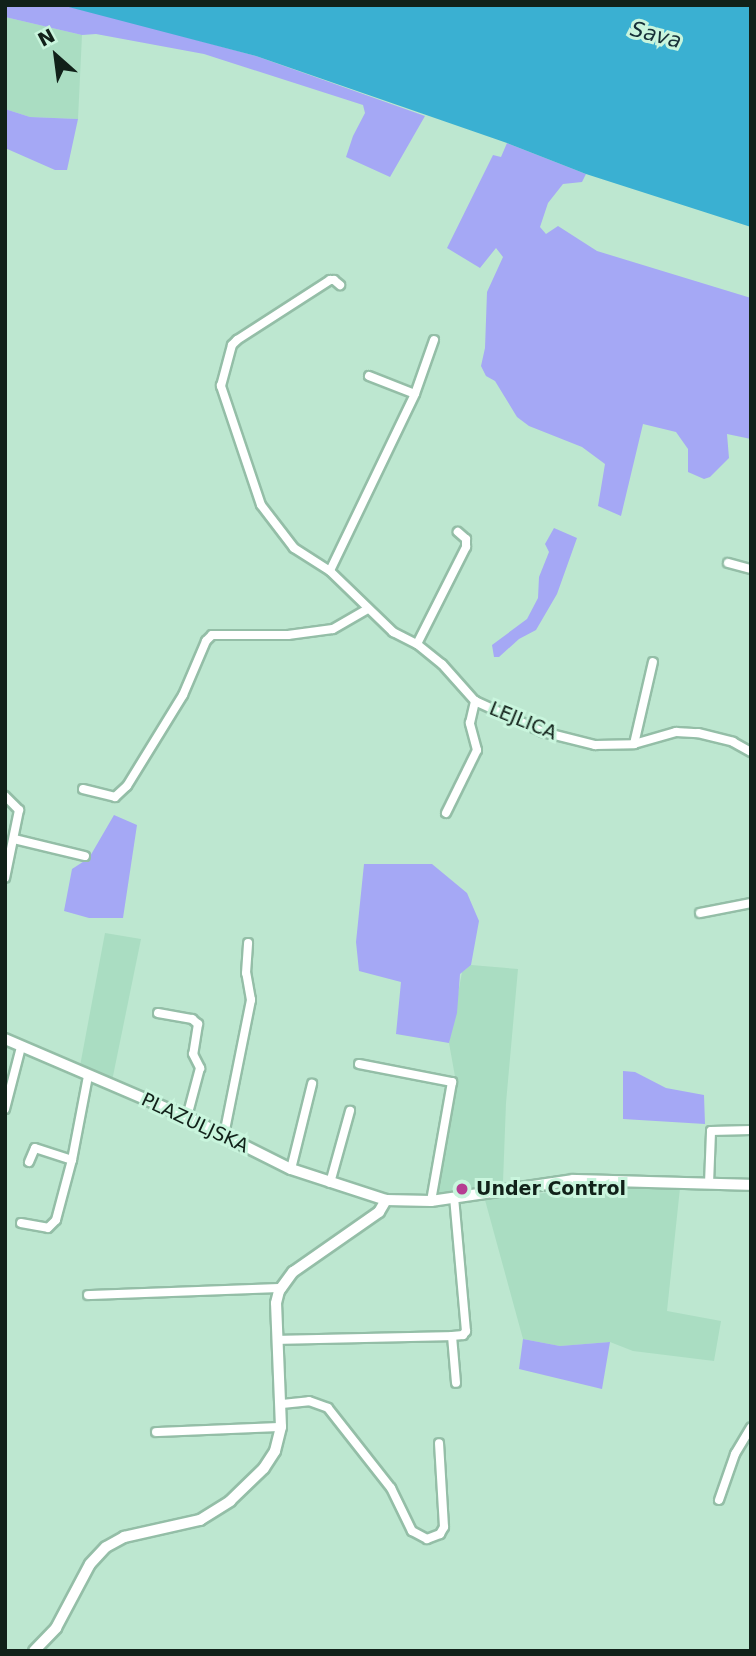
<!DOCTYPE html>
<style>
body{margin:0}
#map{position:relative;width:756px;height:1656px;overflow:hidden;background:#bde7d0;font-family:"DejaVu Sans",sans-serif}
div>[style]{position:absolute}
[style*='--x']{left:calc(var(--x)*1px);top:calc(var(--y)*1px);width:calc(var(--w)*1px);rotate:calc(var(--a)*1deg)}
.built>*{inset:0;background:#aaddc2}
.green>*{inset:0;background:#a5a8f5}
.water>*{inset:0;background:#3ab0d2}
.roads{filter:drop-shadow(2px 0 #94bea7) drop-shadow(-2px 0 #94bea7) drop-shadow(0 2px #94bea7) drop-shadow(0 -2px #94bea7)}
.minor>*{height:8px;margin:-4px;padding:0 4px;transform-origin:4px;border-radius:4px;background:#fff}
.tertiary>*{height:10px;margin:-5px;padding:0 5px;transform-origin:5px;border-radius:5px;background:#fff}
.secondary>*{height:10px;margin:-5px;padding:0 5px;transform-origin:5px;border-radius:5px;background:#fff}
.dots>*{width:19px;height:19px;translate:-50% -50%;box-sizing:border-box;border:4px solid #c9f5dd;border-radius:50%}
span{translate:-50% -50%;white-space:nowrap;text-align:center;line-height:1.15;-webkit-text-stroke:6px #c9f5dd;paint-order:stroke}
.street-label{font-size:19px;color:#112119}
.poi-label{font-size:19px;color:#112119;font-weight:700}
.left{translate:0 -50%;text-align:left}
.water-label{font-size:21px;color:#162f37;font-style:italic}
.frame{position:absolute;inset:0;border:7px solid #112119;pointer-events:none}
.north{position:absolute;left:21px;top:21px;width:70px;height:70px;-webkit-text-stroke:5px #c9f5dd;paint-order:stroke;rotate:332deg;font-size:19px;font-weight:700;line-height:28px;text-align:center;color:#112119}
.north::after{content:'';display:block;margin:auto;width:24px;height:32px;background:#112119;clip-path:polygon(50% 0,100% 100%,50% 72%,0 100%)}
</style>
<div id="map">
<div class="built">
<div style="clip-path:polygon(5px 17px,82px 35px,78px 119px,30px 117px,5px 109px)"></div>
<div style="clip-path:polygon(105px 933px,141px 939px,112px 1081px,80px 1066px)"></div>
<div style="clip-path:polygon(471px 965px,518px 969px,506px 1103px,503px 1182px,430px 1195px,456px 1082px,449px 1043px,462px 972px)"></div>
<div style="clip-path:polygon(611px 1185px,680px 1188px,667px 1311px,721px 1321px,714px 1361px,633px 1351px,610px 1342px,560px 1346px,523px 1339px,485px 1200px)"></div>
</div>
<div class="green">
<div style="clip-path:polygon(5px 5px,62px 5px,123px 20px,256px 56px,425px 116px,390px 177px,346px 157px,353px 136px,365px 113px,363px 105px,204px 54px,96px 34px,82px 35px,5px 17px)"></div>
<div style="clip-path:polygon(5px 109px,30px 117px,78px 119px,67px 170px,55px 170px,5px 148px)"></div>
<div style="clip-path:polygon(507px 143px,586px 174px,582px 182px,563px 184px,548px 203px,540px 227px,546px 234px,558px 226px,597px 251px,751px 298px,751px 439px,727px 434px,729px 458px,710px 477px,704px 479px,688px 472px,688px 449px,676px 432px,643px 424px,621px 516px,598px 506px,605px 464px,582px 447px,529px 426px,517px 417px,495px 381px,486px 376px,481px 366px,485px 348px,487px 292px,503px 257px,496px 248px,480px 268px,447px 248px,493px 155px,501px 157px)"></div>
<div style="clip-path:polygon(554px 528px,577px 538px,557px 594px,536px 630px,519px 639px,499px 657px,494px 657px,492px 645px,527px 619px,538px 598px,539px 577px,549px 552px,545px 544px)"></div>
<div style="clip-path:polygon(114px 815px,137px 825px,123px 918px,89px 918px,64px 911px,72px 869px,89px 858px)"></div>
<div style="clip-path:polygon(364px 864px,432px 864px,467px 893px,479px 921px,471px 965px,460px 974px,457px 1013px,449px 1043px,396px 1034px,401px 982px,359px 971px,356px 942px)"></div>
<div style="clip-path:polygon(623px 1071px,635px 1072px,666px 1088px,704px 1095px,705px 1124px,623px 1119px)"></div>
<div style="clip-path:polygon(523px 1339px,560px 1346px,610px 1342px,602px 1389px,519px 1369px)"></div>
</div>
<div class="water">
<div style="clip-path:polygon(61px 5px,751px 5px,751px 227px,586px 174px,507px 143px,256px 56px)"></div>
</div>
<div class="roads">
<div class="minor">
<div style="--x:434;--y:340;--w:57;--a:109.4"></div>
<div style="--x:415;--y:394;--w:196;--a:115.7"></div>
<div style="--x:330;--y:571;--w:88;--a:44.1"></div>
<div style="--x:393;--y:632;--w:27;--a:27"></div>
<div style="--x:417;--y:644;--w:32;--a:39"></div>
<div style="--x:442;--y:664;--w:50;--a:48.3"></div>
<div style="--x:475;--y:701;--w:75;--a:24.5"></div>
<div style="--x:543;--y:732;--w:54;--a:14"></div>
<div style="--x:595;--y:745;--w:39;--a:-1"></div>
<div style="--x:634;--y:744;--w:44;--a:-15.9"></div>
<div style="--x:676;--y:732;--w:22;--a:3"></div>
<div style="--x:698;--y:733;--w:36;--a:14"></div>
<div style="--x:733;--y:742;--w:21;--a:29"></div>
<div style="--x:369;--y:376;--w:49;--a:21.4"></div>
<div style="--x:728;--y:563;--w:24;--a:15"></div>
<div style="--x:330;--y:571;--w:43;--a:-147.4"></div>
<div style="--x:294;--y:548;--w:54;--a:-127.5"></div>
<div style="--x:261;--y:505;--w:126;--a:-108.6"></div>
<div style="--x:221;--y:386;--w:42;--a:-75"></div>
<div style="--x:232;--y:345;--w:7;--a:-45"></div>
<div style="--x:237;--y:340;--w:111;--a:-32.8"></div>
<div style="--x:330;--y:280;--w:4;--a:0"></div>
<div style="--x:334;--y:280;--w:8;--a:40"></div>
<div style="--x:417;--y:644;--w:109;--a:-63.2"></div>
<div style="--x:466;--y:547;--w:8;--a:-90"></div>
<div style="--x:466;--y:539;--w:11;--a:-139"></div>
<div style="--x:634;--y:744;--w:84;--a:-77"></div>
<div style="--x:83;--y:789;--w:33;--a:14"></div>
<div style="--x:115;--y:797;--w:16;--a:-43"></div>
<div style="--x:127;--y:786;--w:107;--a:-58.4"></div>
<div style="--x:183;--y:695;--w:59;--a:-66.9"></div>
<div style="--x:206;--y:641;--w:8;--a:-45"></div>
<div style="--x:212;--y:635;--w:76;--a:0"></div>
<div style="--x:288;--y:635;--w:45;--a:-7.6"></div>
<div style="--x:333;--y:629;--w:39;--a:-30"></div>
<div style="--x:5;--y:796;--w:20;--a:45"></div>
<div style="--x:19;--y:810;--w:69;--a:101.6"></div>
<div style="--x:446;--y:813;--w:70;--a:-63.8"></div>
<div style="--x:477;--y:750;--w:28;--a:-105"></div>
<div style="--x:470;--y:723;--w:23;--a:-77"></div>
<div style="--x:14;--y:839;--w:73;--a:13.5"></div>
<div style="--x:700;--y:913;--w:52;--a:-11.1"></div>
<div style="--x:158;--y:1013;--w:35;--a:10"></div>
<div style="--x:192;--y:1019;--w:8;--a:40"></div>
<div style="--x:198;--y:1024;--w:30;--a:99"></div>
<div style="--x:193;--y:1054;--w:16;--a:63"></div>
<div style="--x:200;--y:1068;--w:51;--a:104.9"></div>
<div style="--x:359;--y:1064;--w:95;--a:11"></div>
<div style="--x:452;--y:1082;--w:121;--a:100"></div>
<div style="--x:5;--y:1109;--w:64;--a:-75.5"></div>
<div style="--x:224;--y:1135;--w:138;--a:-78.7"></div>
<div style="--x:251;--y:1000;--w:27;--a:-100"></div>
<div style="--x:246;--y:973;--w:30;--a:-86"></div>
<div style="--x:29;--y:1162;--w:15;--a:-67"></div>
<div style="--x:35;--y:1148;--w:39;--a:18"></div>
<div style="--x:291;--y:1169;--w:88;--a:-76.1"></div>
<div style="--x:330;--y:1183;--w:75;--a:-74.5"></div>
<div style="--x:709;--y:1184;--w:53;--a:-87.8"></div>
<div style="--x:711;--y:1131;--w:40;--a:-1.4"></div>
<div style="--x:454;--y:1197;--w:135;--a:84.9"></div>
<div style="--x:466;--y:1331;--w:5;--a:127"></div>
<div style="--x:463;--y:1335;--w:11;--a:175"></div>
<div style="--x:452;--y:1336;--w:47;--a:85.1"></div>
<div style="--x:21;--y:1223;--w:27;--a:10"></div>
<div style="--x:48;--y:1228;--w:11;--a:-45"></div>
<div style="--x:56;--y:1220;--w:62;--a:-75.1"></div>
<div style="--x:72;--y:1160;--w:86;--a:-79.2"></div>
<div style="--x:88;--y:1295;--w:194;--a:-2.1"></div>
<div style="--x:277;--y:1340;--w:175;--a:-1.3"></div>
<div style="--x:282;--y:1404;--w:27;--a:-6"></div>
<div style="--x:309;--y:1401;--w:20;--a:20"></div>
<div style="--x:328;--y:1408;--w:102;--a:51.8"></div>
<div style="--x:391;--y:1488;--w:48;--a:64"></div>
<div style="--x:412;--y:1531;--w:17;--a:28"></div>
<div style="--x:427;--y:1539;--w:14;--a:-21"></div>
<div style="--x:440;--y:1534;--w:8;--a:-60"></div>
<div style="--x:444;--y:1527;--w:84;--a:-93.4"></div>
<div style="--x:156;--y:1432;--w:125;--a:-2.3"></div>
<div style="--x:719;--y:1500;--w:49;--a:-70.8"></div>
<div style="--x:735;--y:1454;--w:31;--a:-59"></div>
</div>
<div class="tertiary">
<div style="--x:34;--y:1651;--w:32;--a:-46"></div>
<div style="--x:56;--y:1628;--w:72;--a:-62"></div>
<div style="--x:90;--y:1564;--w:23;--a:-47"></div>
<div style="--x:106;--y:1547;--w:21;--a:-29"></div>
<div style="--x:124;--y:1537;--w:78;--a:-12.6"></div>
<div style="--x:200;--y:1520;--w:36;--a:-32"></div>
<div style="--x:230;--y:1501;--w:47;--a:-44.1"></div>
<div style="--x:264;--y:1468;--w:20;--a:-57"></div>
<div style="--x:275;--y:1451;--w:25;--a:-76"></div>
<div style="--x:281;--y:1427;--w:124;--a:-92.3"></div>
<div style="--x:276;--y:1303;--w:12;--a:-76"></div>
<div style="--x:279;--y:1291;--w:24;--a:-54"></div>
<div style="--x:293;--y:1272;--w:105;--a:-34.9"></div>
<div style="--x:379;--y:1212;--w:14;--a:-60"></div>
</div>
<div class="secondary">
<div style="--x:5;--y:1039;--w:198;--a:23.2"></div>
<div style="--x:187;--y:1117;--w:116;--a:26.6"></div>
<div style="--x:291;--y:1169;--w:100;--a:18.1"></div>
<div style="--x:386;--y:1200;--w:45;--a:1.3"></div>
<div style="--x:431;--y:1201;--w:144;--a:-8.4"></div>
<div style="--x:573;--y:1180;--w:178;--a:1.6"></div>
</div>
</div>
<div class="dots">
<div style="left:462px;top:1189px;background:#b63e92"></div>
</div>
<div class="street-label">
<span style="left:523px;top:721px;rotate:22deg">LEJLICA</span>
<span style="left:195px;top:1123px;rotate:25deg">PLAZULJSKA</span>
</div>
<div class="poi-label">
<span class="left" style="left:476px;top:1189px">Under Control</span>
</div>
<div class="water-label">
<span style="left:656px;top:35px;rotate:15deg">Sava</span>
</div>
<div class="frame"></div>
<div class="north">N</div>
</div>
